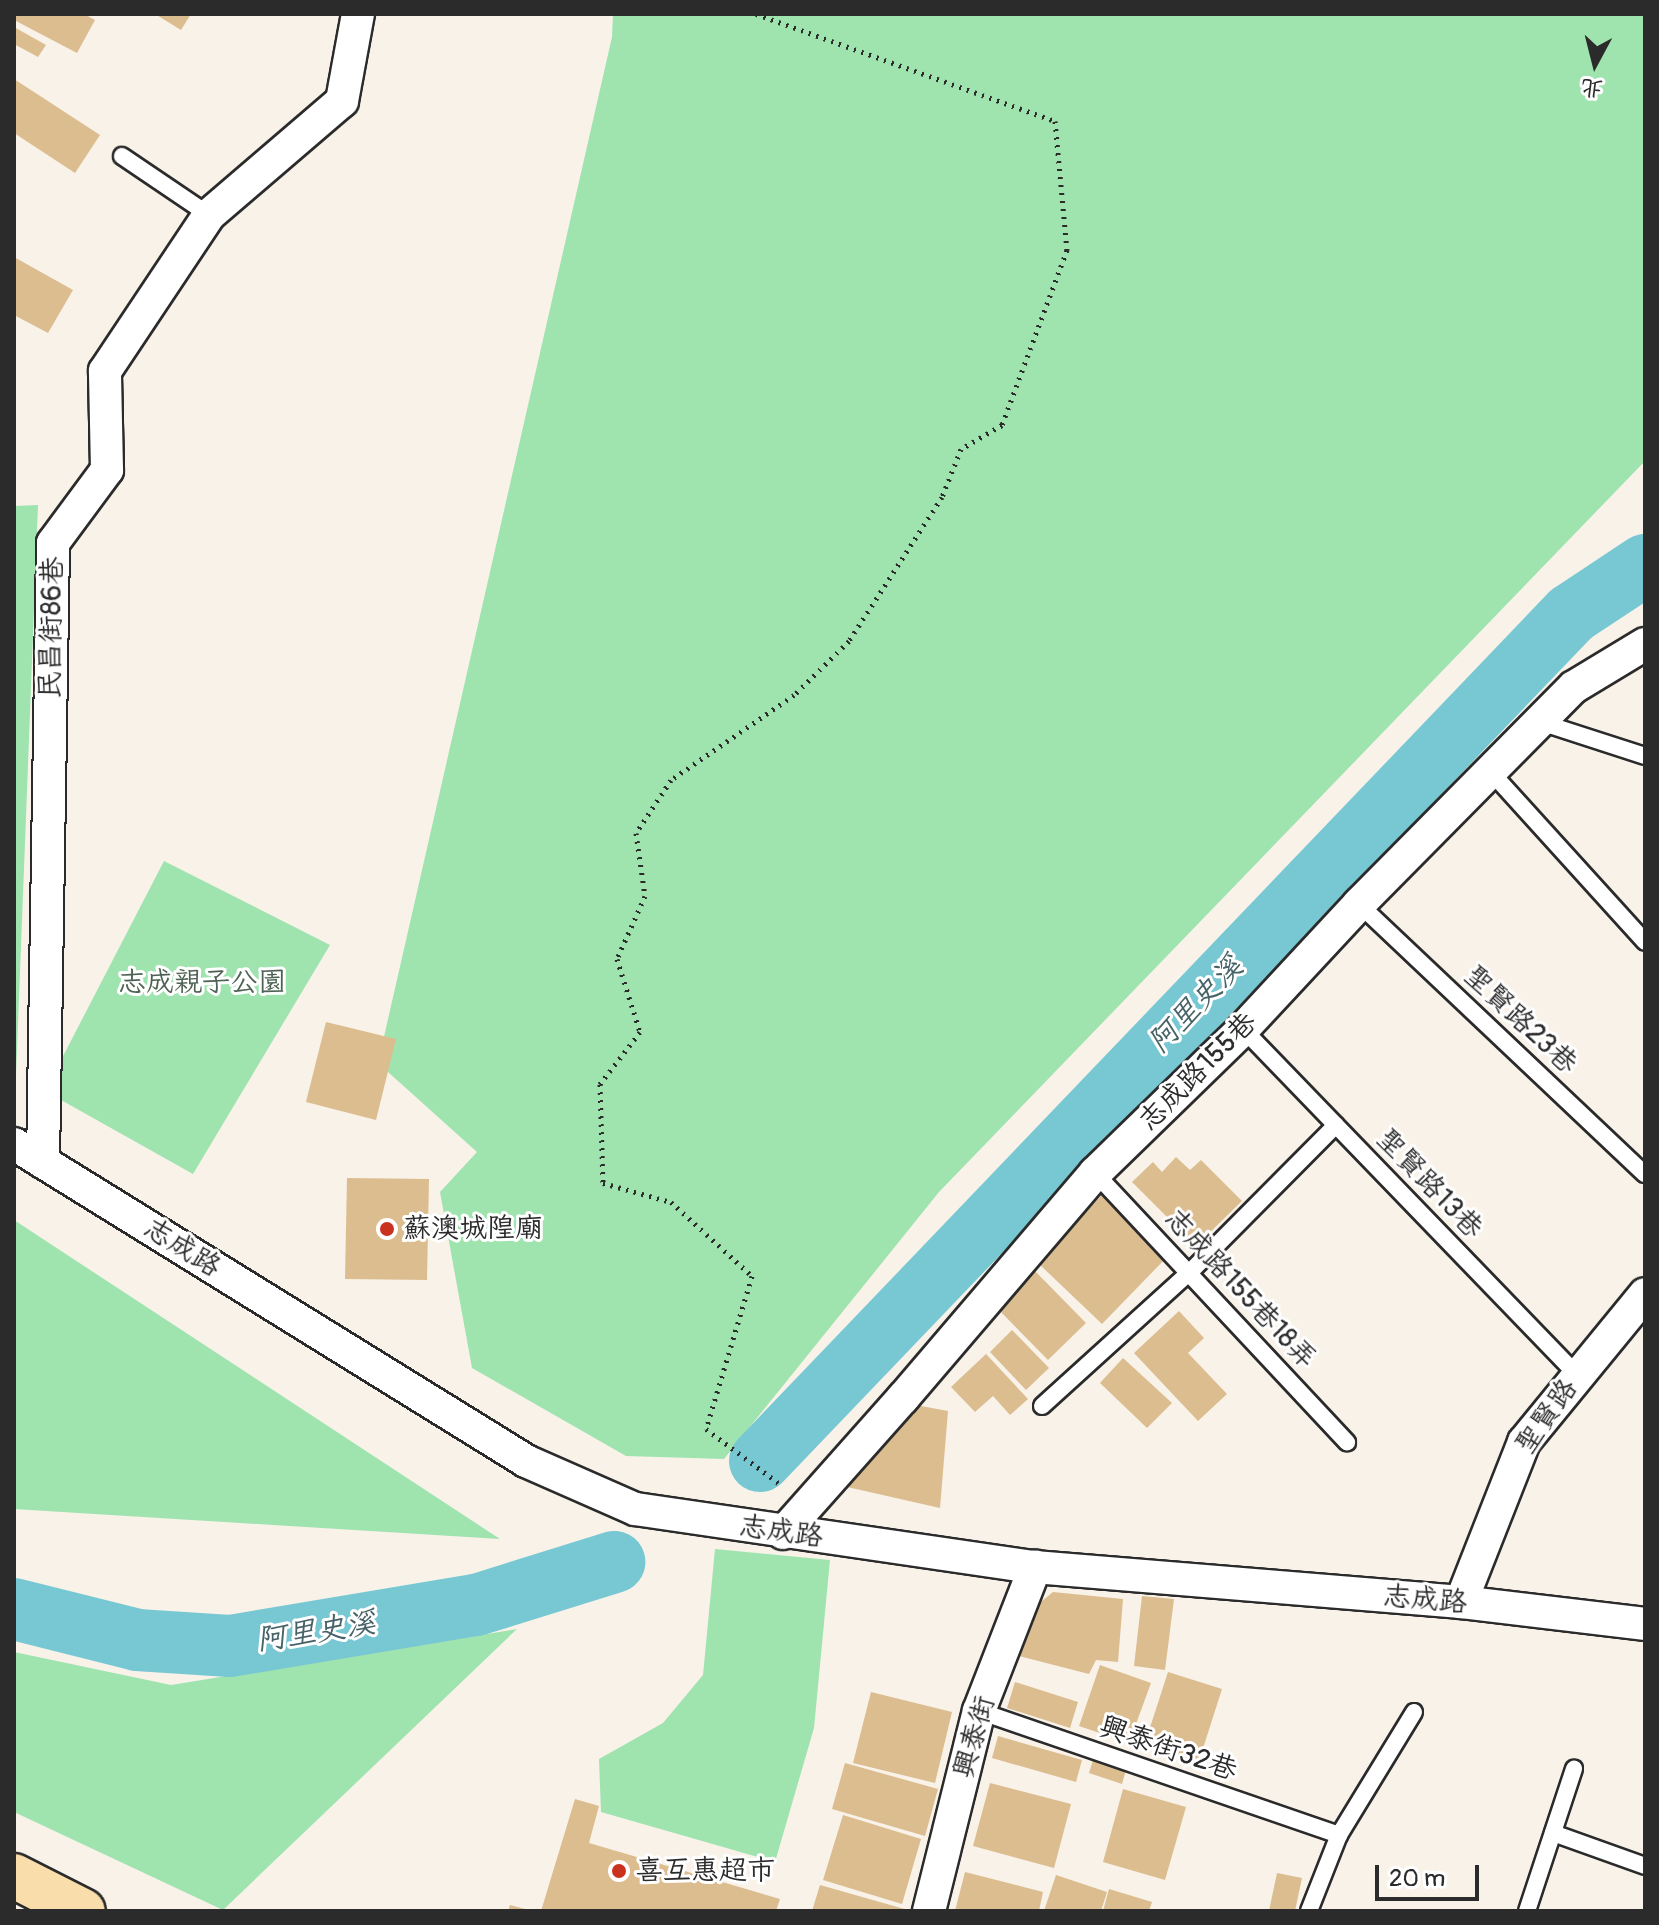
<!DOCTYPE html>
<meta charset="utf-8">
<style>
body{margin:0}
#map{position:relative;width:1659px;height:1925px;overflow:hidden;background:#f8f2e9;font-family:Pangolin,"LXGW WenKai TC",sans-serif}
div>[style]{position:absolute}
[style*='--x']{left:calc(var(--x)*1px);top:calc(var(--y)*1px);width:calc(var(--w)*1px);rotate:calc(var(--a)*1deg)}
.green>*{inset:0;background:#9fe3af}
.river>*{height:62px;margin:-31px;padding:0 31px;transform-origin:31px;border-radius:31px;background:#78c8d4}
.building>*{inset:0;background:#dcbd8f}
.path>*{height:5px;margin-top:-2.5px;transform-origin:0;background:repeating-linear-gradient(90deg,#2b2b2b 0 2px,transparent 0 8px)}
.roads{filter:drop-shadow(2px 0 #2b2b2b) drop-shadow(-2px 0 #2b2b2b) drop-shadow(0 2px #2b2b2b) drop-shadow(0 -2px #2b2b2b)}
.lane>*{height:16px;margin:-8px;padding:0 8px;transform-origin:8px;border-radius:8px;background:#fff}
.street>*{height:32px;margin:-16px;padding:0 16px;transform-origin:16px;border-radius:16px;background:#fff}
.primary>*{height:44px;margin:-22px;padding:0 22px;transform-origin:22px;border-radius:22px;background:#f9deab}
.dots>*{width:22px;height:22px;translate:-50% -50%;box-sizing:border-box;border:4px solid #fff;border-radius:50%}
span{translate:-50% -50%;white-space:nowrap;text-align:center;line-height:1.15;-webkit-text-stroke:6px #fff;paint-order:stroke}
.street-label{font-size:28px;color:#2b2b2b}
.park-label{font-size:28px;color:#4e6253}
.poi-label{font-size:28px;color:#2b2b2b}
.left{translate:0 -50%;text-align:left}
.water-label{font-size:30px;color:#466266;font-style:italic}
.frame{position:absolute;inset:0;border:16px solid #2b2b2b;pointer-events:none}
.north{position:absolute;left:1555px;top:24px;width:80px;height:80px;-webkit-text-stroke:6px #fff;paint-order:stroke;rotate:187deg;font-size:22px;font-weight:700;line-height:32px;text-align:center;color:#2b2b2b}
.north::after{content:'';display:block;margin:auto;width:28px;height:36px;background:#2b2b2b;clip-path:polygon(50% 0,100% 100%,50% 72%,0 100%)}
.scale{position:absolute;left:1375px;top:1865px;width:104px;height:36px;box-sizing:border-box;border:4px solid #2b2b2b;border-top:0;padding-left:10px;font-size:24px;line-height:28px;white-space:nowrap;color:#2b2b2b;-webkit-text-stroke:6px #fff;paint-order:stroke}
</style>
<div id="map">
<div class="green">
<div style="clip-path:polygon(613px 14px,1645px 14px,1645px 461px,939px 1192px,724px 1459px,626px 1456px,472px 1368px,440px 1192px,477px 1152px,378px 1063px,612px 37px)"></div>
<div style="clip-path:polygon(38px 505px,16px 1076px,14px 506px)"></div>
<div style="clip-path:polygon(164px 861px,330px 945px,193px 1174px,45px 1091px)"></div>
<div style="clip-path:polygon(14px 1220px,500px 1539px,14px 1509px)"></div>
<div style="clip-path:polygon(715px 1549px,830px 1560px,814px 1728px,775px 1862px,601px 1812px,599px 1759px,663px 1723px,703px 1675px)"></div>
<div style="clip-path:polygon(517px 1629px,223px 1910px,14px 1812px,14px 1652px,171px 1685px)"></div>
</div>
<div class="river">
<div style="--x:760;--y:1461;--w:1173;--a:-46.24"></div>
<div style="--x:1571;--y:614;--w:89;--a:-33.5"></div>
<div style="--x:14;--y:1609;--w:127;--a:14.1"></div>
<div style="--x:137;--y:1640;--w:93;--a:3.7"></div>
<div style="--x:230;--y:1646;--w:249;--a:-9.5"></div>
<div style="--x:476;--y:1605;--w:145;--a:-17.3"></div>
</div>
<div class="building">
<div style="clip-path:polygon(14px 14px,84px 14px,95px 20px,77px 53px,14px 20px)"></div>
<div style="clip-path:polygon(155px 14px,191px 14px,181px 30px)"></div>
<div style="clip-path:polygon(14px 27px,46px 45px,38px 57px,14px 44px)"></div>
<div style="clip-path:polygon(14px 79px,100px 135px,75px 173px,14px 133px)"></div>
<div style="clip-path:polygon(14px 257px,73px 290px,48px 333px,14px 315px)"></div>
<div style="clip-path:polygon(326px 1022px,396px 1039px,376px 1120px,306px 1102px)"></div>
<div style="clip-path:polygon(1176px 1157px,1190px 1170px,1201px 1160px,1242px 1201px,1196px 1246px,1132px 1182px,1153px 1162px,1162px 1172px)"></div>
<div style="clip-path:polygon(347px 1178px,429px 1179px,427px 1280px,345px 1279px)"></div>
<div style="clip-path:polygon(1103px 1194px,1168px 1256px,1102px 1324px,1038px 1263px)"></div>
<div style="clip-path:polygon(1033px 1269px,1086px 1323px,1048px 1360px,995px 1306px)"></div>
<div style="clip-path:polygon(1179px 1311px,1204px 1338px,1188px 1353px,1227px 1394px,1198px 1421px,1134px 1353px)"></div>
<div style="clip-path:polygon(1012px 1330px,1049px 1368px,1026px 1390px,990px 1352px)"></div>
<div style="clip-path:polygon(986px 1354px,1028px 1399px,1010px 1415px,993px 1396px,975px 1412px,951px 1387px)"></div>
<div style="clip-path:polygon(1123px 1358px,1172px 1403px,1147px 1428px,1100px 1383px)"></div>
<div style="clip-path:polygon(905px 1403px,948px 1411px,940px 1508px,834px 1484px)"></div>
<div style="clip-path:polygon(1053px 1592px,1123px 1599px,1118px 1662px,1096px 1660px,1089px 1674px,1015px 1655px,1025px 1615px)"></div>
<div style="clip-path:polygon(1142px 1596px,1174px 1599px,1165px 1670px,1134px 1666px)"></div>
<div style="clip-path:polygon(1100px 1665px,1151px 1683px,1129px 1743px,1079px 1726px)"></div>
<div style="clip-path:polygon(1168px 1672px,1222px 1689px,1198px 1764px,1144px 1746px)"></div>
<div style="clip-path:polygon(1015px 1682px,1078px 1702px,1070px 1728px,1007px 1708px)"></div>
<div style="clip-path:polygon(871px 1692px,952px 1712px,935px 1783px,853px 1763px)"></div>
<div style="clip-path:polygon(998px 1736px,1082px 1760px,1076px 1782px,992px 1758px)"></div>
<div style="clip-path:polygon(1093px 1760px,1126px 1770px,1122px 1784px,1089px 1773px)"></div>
<div style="clip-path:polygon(845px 1763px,938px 1789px,925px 1836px,832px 1809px)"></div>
<div style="clip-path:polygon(990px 1783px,1071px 1804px,1054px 1868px,973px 1846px)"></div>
<div style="clip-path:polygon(1123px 1789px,1186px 1807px,1165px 1880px,1103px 1862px)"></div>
<div style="clip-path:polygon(575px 1799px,599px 1806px,589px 1843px,780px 1899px,776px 1911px,541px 1911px)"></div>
<div style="clip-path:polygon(843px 1815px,921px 1839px,902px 1904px,823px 1880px)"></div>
<div style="clip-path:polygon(965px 1872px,1043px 1892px,1039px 1911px,955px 1911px)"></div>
<div style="clip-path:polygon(1277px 1873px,1302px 1878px,1295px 1911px,1269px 1911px)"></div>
<div style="clip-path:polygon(1056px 1875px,1107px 1892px,1101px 1911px,1044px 1911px)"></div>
<div style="clip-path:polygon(820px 1885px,908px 1910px,908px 1911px,812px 1911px)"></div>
<div style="clip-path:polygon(1109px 1889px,1152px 1902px,1149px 1911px,1103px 1911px)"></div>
<div style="clip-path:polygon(510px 1905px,529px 1910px,528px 1911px,508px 1911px)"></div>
</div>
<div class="path">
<div style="--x:756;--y:14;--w:318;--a:19.7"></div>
<div style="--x:1055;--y:121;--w:130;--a:84.7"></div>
<div style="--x:1067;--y:250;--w:187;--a:110.4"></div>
<div style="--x:1002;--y:425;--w:48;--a:149.7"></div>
<div style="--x:961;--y:449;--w:52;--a:111.6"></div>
<div style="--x:942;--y:497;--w:171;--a:122.9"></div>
<div style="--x:849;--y:641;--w:77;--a:135.5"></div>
<div style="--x:794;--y:695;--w:150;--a:145.4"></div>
<div style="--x:671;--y:780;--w:64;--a:123.4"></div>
<div style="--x:636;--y:833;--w:64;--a:81.9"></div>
<div style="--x:645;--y:896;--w:69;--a:114"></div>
<div style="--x:617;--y:959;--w:77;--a:72.5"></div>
<div style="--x:640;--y:1032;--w:66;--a:127.6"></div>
<div style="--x:600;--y:1084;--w:99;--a:88.3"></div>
<div style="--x:603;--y:1183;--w:71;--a:15.6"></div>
<div style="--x:671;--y:1202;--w:110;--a:42.4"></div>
<div style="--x:752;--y:1276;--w:160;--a:106.7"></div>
<div style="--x:706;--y:1429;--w:94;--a:36.7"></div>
</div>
<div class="roads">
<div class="lane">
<div style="--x:122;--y:156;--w:105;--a:34.1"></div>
<div style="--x:1540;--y:722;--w:110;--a:17.9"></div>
<div style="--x:1491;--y:772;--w:229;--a:47.8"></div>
<div style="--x:1359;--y:904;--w:393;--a:43.4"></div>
<div style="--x:1243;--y:1029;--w:481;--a:46"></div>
<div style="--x:1095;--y:1173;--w:369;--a:46.9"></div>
<div style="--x:1042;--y:1406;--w:200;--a:-42.2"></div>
<div style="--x:1190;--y:1272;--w:207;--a:-45.2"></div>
<div style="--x:979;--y:1711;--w:381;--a:19"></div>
<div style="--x:1553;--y:1833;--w:98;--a:19.7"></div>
<div style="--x:1309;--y:1911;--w:82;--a:-68.5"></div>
<div style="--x:1339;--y:1835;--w:144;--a:-58.6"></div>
<div style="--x:1527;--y:1911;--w:150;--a:-71.7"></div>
</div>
<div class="street">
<div style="--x:14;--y:1144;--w:602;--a:31.76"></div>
<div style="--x:526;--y:1461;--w:119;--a:23.8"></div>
<div style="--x:635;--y:1509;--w:404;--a:8.3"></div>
<div style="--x:1035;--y:1567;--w:427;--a:4.7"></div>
<div style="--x:1461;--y:1602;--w:185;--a:6.8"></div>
<div style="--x:43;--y:1162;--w:619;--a:-89.07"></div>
<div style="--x:53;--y:543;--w:91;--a:-53.5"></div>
<div style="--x:107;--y:470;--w:99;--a:-91.2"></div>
<div style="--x:105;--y:371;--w:187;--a:-56.3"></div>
<div style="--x:209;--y:215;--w:175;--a:-40.6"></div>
<div style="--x:342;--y:101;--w:88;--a:-79.6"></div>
<div style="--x:783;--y:1533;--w:181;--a:-48.4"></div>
<div style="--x:903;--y:1398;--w:296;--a:-49.5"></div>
<div style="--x:1095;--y:1173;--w:206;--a:-44.2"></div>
<div style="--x:1243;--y:1029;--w:171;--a:-47.1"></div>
<div style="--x:1359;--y:904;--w:305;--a:-45.3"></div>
<div style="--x:1574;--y:687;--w:83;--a:-31.2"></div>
<div style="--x:1461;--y:1602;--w:172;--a:-68.5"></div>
<div style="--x:1524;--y:1442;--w:191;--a:-50.7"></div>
<div style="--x:929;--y:1911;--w:206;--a:-76"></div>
<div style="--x:979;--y:1711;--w:155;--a:-68.7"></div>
</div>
<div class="primary">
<div style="--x:14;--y:1876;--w:77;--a:26.9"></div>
</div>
</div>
<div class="dots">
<div style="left:387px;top:1229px;background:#c8321e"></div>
<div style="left:619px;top:1871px;background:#c8321e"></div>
</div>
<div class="street-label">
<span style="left:52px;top:628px;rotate:-89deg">民昌街86巷</span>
<span style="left:1520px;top:1020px;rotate:43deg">聖賢路23巷</span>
<span style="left:1198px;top:1072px;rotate:-45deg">志成路155巷</span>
<span style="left:1429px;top:1184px;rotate:46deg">聖賢路13巷</span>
<span style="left:182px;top:1248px;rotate:32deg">志成路</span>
<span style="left:1240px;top:1289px;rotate:47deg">志成路155巷18弄</span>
<span style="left:1547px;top:1417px;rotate:-55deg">聖賢路</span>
<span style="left:781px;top:1532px;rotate:8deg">志成路</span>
<span style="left:1425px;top:1600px;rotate:5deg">志成路</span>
<span style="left:975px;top:1737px;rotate:-74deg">興泰街</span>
<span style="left:1168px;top:1749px;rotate:19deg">興泰街32巷</span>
</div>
<div class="park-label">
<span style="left:202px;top:983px">志成親子公園</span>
</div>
<div class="poi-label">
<span class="left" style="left:403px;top:1229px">蘇澳城隍廟</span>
<span class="left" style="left:635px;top:1871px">喜互惠超市</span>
</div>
<div class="water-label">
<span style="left:1196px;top:1005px;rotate:-46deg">阿里史溪</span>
<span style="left:316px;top:1632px;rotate:-9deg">阿里史溪</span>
</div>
<div class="frame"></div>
<div class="north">北</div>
<div class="scale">20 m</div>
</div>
